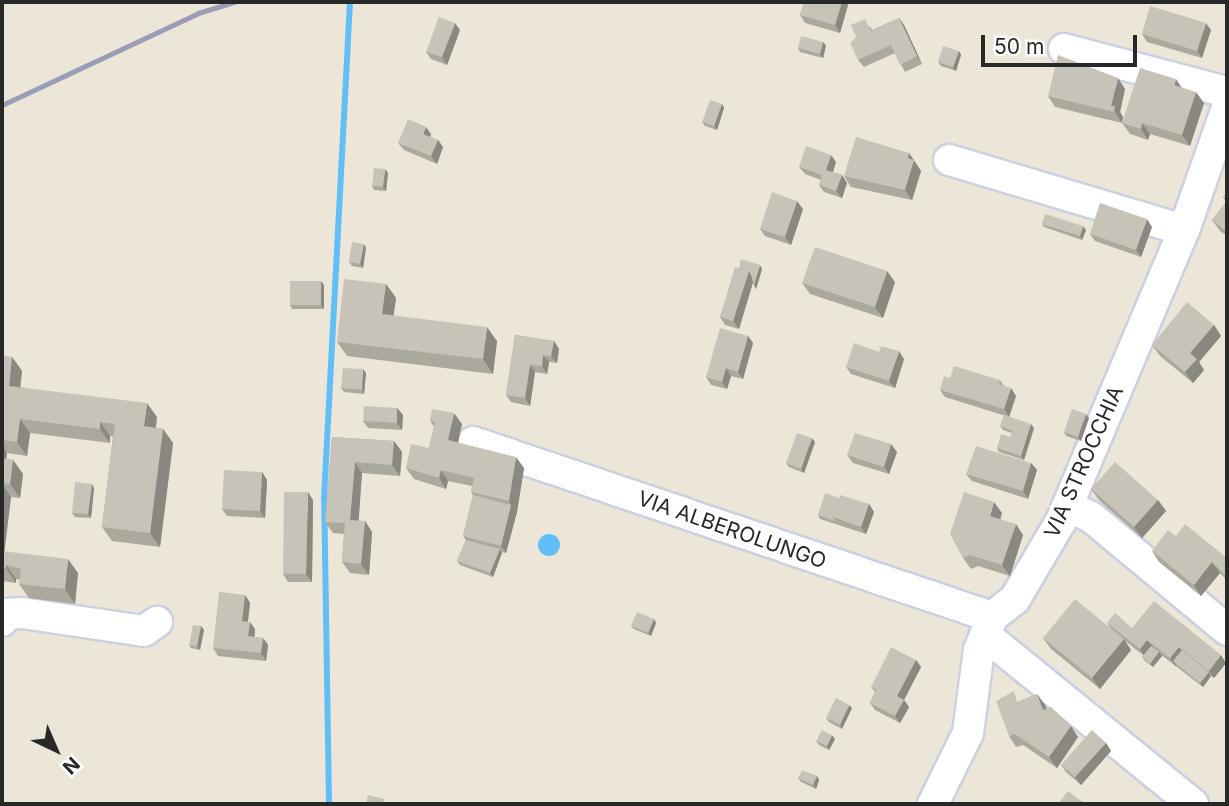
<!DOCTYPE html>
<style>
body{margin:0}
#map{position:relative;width:1229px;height:806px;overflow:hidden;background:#ece6d8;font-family:Inter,sans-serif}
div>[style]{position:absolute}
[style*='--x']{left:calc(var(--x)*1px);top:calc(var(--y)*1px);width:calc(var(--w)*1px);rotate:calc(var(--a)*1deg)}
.water>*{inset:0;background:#61bff8}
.round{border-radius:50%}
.stream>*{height:6px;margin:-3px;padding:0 3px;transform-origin:3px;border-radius:3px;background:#61bff8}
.roads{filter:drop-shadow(2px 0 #cdcfe3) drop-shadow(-2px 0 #cdcfe3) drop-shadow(0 2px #cdcfe3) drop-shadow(0 -2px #cdcfe3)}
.minor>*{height:30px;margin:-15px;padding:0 15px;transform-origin:15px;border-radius:15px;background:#fff}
.rail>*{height:5px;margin:-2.5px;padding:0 2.5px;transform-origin:2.5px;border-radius:2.5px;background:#9b9cb5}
.wall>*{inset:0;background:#aba89e}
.shaded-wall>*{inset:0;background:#8b8881}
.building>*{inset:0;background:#c7c3b8}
span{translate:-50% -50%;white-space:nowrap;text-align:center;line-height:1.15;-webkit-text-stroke:5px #fff;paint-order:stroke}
.street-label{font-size:21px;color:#282828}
.frame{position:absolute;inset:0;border:4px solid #282828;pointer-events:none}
.north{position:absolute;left:21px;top:715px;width:70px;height:70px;-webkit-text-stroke:5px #fff;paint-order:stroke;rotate:136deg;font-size:19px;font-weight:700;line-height:28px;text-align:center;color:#282828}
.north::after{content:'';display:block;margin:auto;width:24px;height:32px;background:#282828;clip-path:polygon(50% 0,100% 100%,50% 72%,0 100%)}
.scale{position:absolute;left:981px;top:35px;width:156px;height:32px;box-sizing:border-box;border:4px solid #282828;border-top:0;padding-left:9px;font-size:21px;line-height:24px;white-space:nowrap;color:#282828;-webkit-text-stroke:5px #fff;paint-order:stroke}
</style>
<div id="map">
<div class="water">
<div class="round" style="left:538px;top:534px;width:22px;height:22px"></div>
</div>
<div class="stream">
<div style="--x:329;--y:804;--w:306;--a:-90.9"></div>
<div style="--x:324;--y:498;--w:497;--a:-87"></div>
</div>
<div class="roads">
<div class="minor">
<div style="--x:1064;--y:49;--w:169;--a:14.8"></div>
<div style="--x:949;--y:160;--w:245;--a:16.6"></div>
<div style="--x:473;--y:442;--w:548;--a:18.63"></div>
<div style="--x:1068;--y:506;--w:25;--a:26"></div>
<div style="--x:1091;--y:517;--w:177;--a:39.7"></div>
<div style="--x:2;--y:621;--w:9;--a:-54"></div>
<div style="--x:7;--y:614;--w:15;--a:-4"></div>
<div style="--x:22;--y:613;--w:123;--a:8.4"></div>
<div style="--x:144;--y:631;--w:16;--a:-35"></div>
<div style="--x:985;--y:635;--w:268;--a:39.1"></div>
<div style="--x:933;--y:804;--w:79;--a:-63.8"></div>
<div style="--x:968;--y:733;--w:84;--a:-82.5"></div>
<div style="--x:979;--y:650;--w:35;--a:-68"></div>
<div style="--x:992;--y:617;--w:29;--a:-38"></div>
<div style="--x:1015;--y:599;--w:91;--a:-59.5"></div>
<div style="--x:1061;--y:521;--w:316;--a:-67.1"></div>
<div style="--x:1184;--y:230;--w:129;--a:-70.6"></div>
</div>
</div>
<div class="rail">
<div style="--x:2;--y:105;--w:217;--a:-25.1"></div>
<div style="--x:198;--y:13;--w:38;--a:-17"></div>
</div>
<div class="wall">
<div style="clip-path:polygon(804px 2px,846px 2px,848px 5px,840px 33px,805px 23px,800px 15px)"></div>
<div style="clip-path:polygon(899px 18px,904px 25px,922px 64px,905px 72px,895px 53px,864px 67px,858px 60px,870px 26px,872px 30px)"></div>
<div style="clip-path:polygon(460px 30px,447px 65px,431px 59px,426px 52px)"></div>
<div style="clip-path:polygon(1211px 30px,1202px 58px,1147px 42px,1142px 34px)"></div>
<div style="clip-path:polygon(823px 42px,826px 46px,823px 58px,800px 52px,798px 48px)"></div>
<div style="clip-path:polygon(959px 51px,961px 55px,956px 71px,941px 66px,938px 62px)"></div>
<div style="clip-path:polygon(1182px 88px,1204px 103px,1190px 146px,1150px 134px,1148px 140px,1130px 134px,1122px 123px)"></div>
<div style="clip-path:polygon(1125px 89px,1120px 112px,1123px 117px,1122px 123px,1055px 107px,1048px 96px)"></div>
<div style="clip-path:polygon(722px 104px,724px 108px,717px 130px,705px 126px,702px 122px)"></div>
<div style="clip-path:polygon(431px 134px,430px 137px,438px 140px,443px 147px,437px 164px,404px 150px,398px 143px)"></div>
<div style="clip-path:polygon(909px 153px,921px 171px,912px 200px,851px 187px,844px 176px)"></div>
<div style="clip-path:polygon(836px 162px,833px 172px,842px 175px,847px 183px,842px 198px,824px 192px,819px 185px,821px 180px,805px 174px,799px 167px)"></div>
<div style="clip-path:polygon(388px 173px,386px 191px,374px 190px,372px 186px)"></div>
<div style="clip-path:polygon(1227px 192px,1227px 236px,1220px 231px,1212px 220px,1226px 202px,1223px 197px)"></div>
<div style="clip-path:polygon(803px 209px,791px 245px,765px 236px,760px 229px)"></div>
<div style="clip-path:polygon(1042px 224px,1086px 230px,1082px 240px,1044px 227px)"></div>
<div style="clip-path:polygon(1152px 227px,1141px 257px,1095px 241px,1090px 234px)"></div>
<div style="clip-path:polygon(364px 244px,366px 248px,363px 268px,352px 266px,349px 262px)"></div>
<div style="clip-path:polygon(739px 268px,762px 269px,756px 289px,753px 282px,739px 329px,725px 325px,720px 317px)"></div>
<div style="clip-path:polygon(895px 282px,883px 318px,810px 294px,802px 283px)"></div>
<div style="clip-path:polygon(386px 284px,396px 298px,393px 316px,497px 341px,493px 374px,347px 356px,337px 342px)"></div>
<div style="clip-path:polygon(324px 285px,324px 309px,292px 309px,290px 305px)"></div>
<div style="clip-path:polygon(1214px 325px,1221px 336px,1199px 362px,1204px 370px,1193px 383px,1160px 356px,1152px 345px)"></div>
<div style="clip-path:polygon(515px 335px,554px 341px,559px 349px,557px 363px,549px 362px,547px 374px,535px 372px,530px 406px,511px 402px,506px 395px)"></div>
<div style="clip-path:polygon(748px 336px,753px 343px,743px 379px,731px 376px,727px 389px,711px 385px,706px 377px)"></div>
<div style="clip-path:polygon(2px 356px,12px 357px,22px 371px,20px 387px,157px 417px,156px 428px,163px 429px,173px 443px,160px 547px,112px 541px,102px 527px,113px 437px,110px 436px,110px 443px,30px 433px,27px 456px,7px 453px,6px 459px,13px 460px,23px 474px,20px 498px,11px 497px,4px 551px,78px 573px,75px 604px,29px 598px,19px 584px,20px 580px,16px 579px,16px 583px,2px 581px)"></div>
<div style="clip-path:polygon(904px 359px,895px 388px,851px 374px,846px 367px)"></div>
<div style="clip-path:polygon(366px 373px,364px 394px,344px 392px,341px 388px)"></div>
<div style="clip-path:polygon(950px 378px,1000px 380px,1004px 386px,1016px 396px,1009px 417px,945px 397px,940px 390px)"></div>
<div style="clip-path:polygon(397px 408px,403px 415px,402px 430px,368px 428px,363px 421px)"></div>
<div style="clip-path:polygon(1089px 418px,1081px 441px,1066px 436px,1064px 432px)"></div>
<div style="clip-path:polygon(430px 420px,462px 424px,458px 443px,524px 468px,517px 512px,506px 553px,502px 552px,493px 577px,460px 565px,457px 561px,466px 540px,463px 536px,473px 495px,471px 492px,472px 486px,448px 481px,446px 489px,414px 479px,406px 468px,429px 448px,434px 427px)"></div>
<div style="clip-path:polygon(1000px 426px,1034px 428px,1024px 460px,999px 452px,997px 448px,1011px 437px,1012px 433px,1003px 430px)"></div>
<div style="clip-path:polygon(332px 437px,394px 441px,402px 452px,400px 476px,362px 473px,358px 521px,365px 521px,372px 532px,369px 575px,350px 573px,342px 562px,344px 534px,333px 533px,325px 522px)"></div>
<div style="clip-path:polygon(815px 442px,804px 473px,789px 467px,786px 463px)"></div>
<div style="clip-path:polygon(897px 452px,889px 474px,853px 463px,847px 455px)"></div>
<div style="clip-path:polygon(1031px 463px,1037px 470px,1028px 499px,972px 481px,966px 474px)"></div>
<div style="clip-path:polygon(262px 472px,267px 480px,265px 518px,227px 516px,222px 509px)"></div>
<div style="clip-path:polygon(92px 484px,94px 488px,91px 518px,75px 517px,72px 513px)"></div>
<div style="clip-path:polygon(1091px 489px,1158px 500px,1166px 511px,1142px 538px,1099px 500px)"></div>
<div style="clip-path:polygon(839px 498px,869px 504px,874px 512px,866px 534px,820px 519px,818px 515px)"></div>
<div style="clip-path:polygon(313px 500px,312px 582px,288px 582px,283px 574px)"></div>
<div style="clip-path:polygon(1002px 513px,1000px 519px,1023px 535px,1010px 576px,978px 566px,971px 569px,963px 558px)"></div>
<div style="clip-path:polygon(1176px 536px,1227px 558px,1227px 580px,1220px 573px,1201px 596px,1159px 562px,1152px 551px)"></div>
<div style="clip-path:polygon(245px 595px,250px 603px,248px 622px,255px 629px,254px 637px,263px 638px,268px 645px,266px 661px,218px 656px,213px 648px)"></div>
<div style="clip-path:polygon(654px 619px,656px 623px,651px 636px,634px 629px,631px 626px)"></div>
<div style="clip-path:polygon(1107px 623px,1132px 628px,1226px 663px,1214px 678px,1211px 676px,1203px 687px,1160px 654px,1162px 656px,1153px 667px,1145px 661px,1142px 657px,1143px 655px,1124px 640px,1131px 650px,1100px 689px,1051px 649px,1043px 638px,1112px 630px)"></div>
<div style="clip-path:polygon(201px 626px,204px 630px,200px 650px,191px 648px,189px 645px)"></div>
<div style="clip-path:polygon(916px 660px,921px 667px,904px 700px,909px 707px,900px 723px,875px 710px,870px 703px,875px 692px,871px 687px)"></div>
<div style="clip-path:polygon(1037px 694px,1045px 705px,1047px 709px,1078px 737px,1057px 768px,1023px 745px,1016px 747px,1009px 736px,1020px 701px)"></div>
<div style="clip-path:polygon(852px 708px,842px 729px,829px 722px,826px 718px)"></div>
<div style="clip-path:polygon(835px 739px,829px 750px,819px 745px,816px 741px)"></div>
<div style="clip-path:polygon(1106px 743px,1111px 751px,1081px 785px,1066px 772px,1061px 765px)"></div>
<div style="clip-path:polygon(817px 776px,819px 780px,816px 789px,801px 782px,798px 778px)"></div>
</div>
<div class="shaded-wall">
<div style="clip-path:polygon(842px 2px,846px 2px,848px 5px,840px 33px,835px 25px)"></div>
<div style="clip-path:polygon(899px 18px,904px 25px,922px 64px,917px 56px)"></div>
<div style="clip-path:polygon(455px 23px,460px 30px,447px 65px,442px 57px)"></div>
<div style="clip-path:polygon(1206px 23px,1211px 30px,1202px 58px,1197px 51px)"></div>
<div style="clip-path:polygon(823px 42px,826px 46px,823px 58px,820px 54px)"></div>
<div style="clip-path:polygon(959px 51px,961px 55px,956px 71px,953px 67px)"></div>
<div style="clip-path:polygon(1118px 78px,1125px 89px,1120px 112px,1123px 117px,1122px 123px,1111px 106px)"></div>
<div style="clip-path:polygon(1176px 79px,1183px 90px,1174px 85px)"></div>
<div style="clip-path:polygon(1196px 92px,1204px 103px,1190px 146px,1182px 135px)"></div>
<div style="clip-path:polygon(722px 104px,724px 108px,717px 130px,714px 126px)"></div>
<div style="clip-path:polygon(1142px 123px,1150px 134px,1148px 140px,1141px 129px)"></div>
<div style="clip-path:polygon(426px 127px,431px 134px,428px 141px,423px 134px)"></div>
<div style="clip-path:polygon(438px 140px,443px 147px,437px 164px,431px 156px)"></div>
<div style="clip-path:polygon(909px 153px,921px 171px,912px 200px,905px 190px)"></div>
<div style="clip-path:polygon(831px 155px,836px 162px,831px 177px,826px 170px)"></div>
<div style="clip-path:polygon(385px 169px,388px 173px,386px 191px,383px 187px)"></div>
<div style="clip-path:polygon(842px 175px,847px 183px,842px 198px,836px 191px)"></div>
<div style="clip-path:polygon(797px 201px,803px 209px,791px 245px,785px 237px)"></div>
<div style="clip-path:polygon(1147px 219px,1152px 227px,1141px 257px,1136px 250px)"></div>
<div style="clip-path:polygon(1083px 226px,1086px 230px,1082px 240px,1080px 236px)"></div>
<div style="clip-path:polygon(364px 244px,366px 248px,363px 268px,360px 264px)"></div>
<div style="clip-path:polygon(760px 265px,762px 269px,756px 289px,754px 285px)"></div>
<div style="clip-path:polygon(749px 271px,754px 279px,739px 329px,733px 321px)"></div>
<div style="clip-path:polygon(887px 271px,895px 282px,883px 318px,875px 307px)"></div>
<div style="clip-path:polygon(321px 281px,324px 285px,324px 309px,321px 305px)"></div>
<div style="clip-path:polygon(386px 284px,396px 298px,392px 328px,382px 314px)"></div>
<div style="clip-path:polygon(1214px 325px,1221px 336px,1199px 362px,1204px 370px,1193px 383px,1185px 372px,1190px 353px)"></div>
<div style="clip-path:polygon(487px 327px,497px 341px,493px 374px,483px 359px)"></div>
<div style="clip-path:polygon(748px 336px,753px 343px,743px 379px,738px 372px)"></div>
<div style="clip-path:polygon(554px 341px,559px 349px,557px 363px,551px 356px)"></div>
<div style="clip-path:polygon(899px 351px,904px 359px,895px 388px,889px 381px)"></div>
<div style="clip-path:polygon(543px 355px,549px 362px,547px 374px,542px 366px)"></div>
<div style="clip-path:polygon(12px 357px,22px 371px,19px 400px,9px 386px)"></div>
<div style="clip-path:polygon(530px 365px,535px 372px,530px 406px,525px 398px)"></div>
<div style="clip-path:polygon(726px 368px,731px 376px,727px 389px,722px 382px)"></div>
<div style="clip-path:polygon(363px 369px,366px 373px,364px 394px,362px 390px)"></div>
<div style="clip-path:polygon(1011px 388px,1016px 396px,1009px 417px,1004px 409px)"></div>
<div style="clip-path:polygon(147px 403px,157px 417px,154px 440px,144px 426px)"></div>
<div style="clip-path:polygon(397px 408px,403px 415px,402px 430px,397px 423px)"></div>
<div style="clip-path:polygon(454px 413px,462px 424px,456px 451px,448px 440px)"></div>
<div style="clip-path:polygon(1086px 414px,1089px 418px,1081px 441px,1078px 437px)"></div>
<div style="clip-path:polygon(20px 419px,30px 433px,27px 456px,17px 442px)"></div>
<div style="clip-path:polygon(100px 422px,110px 436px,110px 443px,100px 429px)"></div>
<div style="clip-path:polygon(1031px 424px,1034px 428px,1024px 460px,1021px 456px)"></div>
<div style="clip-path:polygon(163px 429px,173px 443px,160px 547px,150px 533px)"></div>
<div style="clip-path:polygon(812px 438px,815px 442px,804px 473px,801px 469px)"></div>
<div style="clip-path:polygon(394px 441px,402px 452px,400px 476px,392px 465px)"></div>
<div style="clip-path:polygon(891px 444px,897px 452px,889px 474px,884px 467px)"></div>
<div style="clip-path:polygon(2px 446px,7px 453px,5px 472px,2px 467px)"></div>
<div style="clip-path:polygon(516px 457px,524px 468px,517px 512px,506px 553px,501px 546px,511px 505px,509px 501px)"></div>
<div style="clip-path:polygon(13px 460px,23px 474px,20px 498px,10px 484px)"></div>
<div style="clip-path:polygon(355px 462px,362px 473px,358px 531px,350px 520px)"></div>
<div style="clip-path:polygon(1031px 463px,1037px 470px,1028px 499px,1023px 491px)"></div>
<div style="clip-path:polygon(441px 470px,448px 481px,446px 489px,439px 478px)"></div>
<div style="clip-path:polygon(262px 472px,267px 480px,265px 518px,260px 511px)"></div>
<div style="clip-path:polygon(2px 484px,11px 497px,3px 564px,2px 563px)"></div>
<div style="clip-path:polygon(92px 484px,94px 488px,91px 518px,88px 514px)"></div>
<div style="clip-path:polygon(308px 492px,313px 500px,312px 582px,306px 574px)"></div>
<div style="clip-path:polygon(1158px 500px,1166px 511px,1142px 538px,1134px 527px)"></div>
<div style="clip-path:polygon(994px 502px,1002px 513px,998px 527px,990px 516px)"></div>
<div style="clip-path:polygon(869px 504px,874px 512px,866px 534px,861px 527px)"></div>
<div style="clip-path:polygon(365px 521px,372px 532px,369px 575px,361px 564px)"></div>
<div style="clip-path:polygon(1016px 524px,1023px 535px,1010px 576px,1002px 565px)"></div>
<div style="clip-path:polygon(500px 549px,502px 553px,493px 577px,490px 573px)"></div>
<div style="clip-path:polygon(68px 559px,78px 573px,75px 604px,65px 589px)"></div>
<div style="clip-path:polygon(1212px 562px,1220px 573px,1201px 596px,1194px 585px)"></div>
<div style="clip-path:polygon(6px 565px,16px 579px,16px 583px,6px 568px)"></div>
<div style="clip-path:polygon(245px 595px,250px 603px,247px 628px,242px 621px)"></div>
<div style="clip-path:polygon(654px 619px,656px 623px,651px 636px,648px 633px)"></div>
<div style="clip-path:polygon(250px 622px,255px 629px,254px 644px,248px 636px)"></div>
<div style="clip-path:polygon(201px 626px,204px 630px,200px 650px,197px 646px)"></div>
<div style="clip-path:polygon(263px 638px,268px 645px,266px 661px,261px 653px)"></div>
<div style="clip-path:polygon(1124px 639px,1131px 650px,1100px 689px,1092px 678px)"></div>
<div style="clip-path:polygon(1147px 640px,1153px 647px,1145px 657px,1140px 649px)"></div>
<div style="clip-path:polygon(1179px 647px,1184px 654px,1173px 661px,1176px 665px,1175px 666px,1170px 658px)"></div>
<div style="clip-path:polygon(1159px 652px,1162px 656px,1153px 667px,1150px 664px)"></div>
<div style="clip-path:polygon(1221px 655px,1226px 663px,1214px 678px,1209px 671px)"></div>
<div style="clip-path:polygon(916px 660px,921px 667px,904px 700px,909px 707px,900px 723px,895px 716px,897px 696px)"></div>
<div style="clip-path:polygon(1209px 672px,1211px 676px,1203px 687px,1200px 683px)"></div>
<div style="clip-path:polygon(1037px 694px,1045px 705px,1051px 721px,1043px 710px)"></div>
<div style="clip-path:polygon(849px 705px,852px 708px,842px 729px,840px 725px)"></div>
<div style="clip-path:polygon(1071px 726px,1078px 737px,1057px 768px,1049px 757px)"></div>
<div style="clip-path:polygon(832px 735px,835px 739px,829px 750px,827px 746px)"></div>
<div style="clip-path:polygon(1106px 743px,1111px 751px,1081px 785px,1075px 777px)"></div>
<div style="clip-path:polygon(817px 776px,819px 780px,816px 789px,813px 785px)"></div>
</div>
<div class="building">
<div style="clip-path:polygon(804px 2px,842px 2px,835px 25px,800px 15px)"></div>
<div style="clip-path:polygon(1150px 6px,1206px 23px,1197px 51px,1142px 34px)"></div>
<div style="clip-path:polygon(439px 17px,455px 23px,442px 57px,426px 52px)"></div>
<div style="clip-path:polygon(899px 18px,917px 56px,900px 65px,891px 45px,858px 60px,850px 43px,856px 37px,851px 25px,865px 19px,871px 31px)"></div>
<div style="clip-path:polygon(801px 36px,823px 42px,820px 54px,798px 48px)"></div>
<div style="clip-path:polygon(943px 46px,959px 51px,953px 67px,938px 62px)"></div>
<div style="clip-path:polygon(1058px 55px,1118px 78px,1111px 106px,1115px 106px,1114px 112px,1048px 96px)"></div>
<div style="clip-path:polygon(1140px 68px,1176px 79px,1174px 85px,1196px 92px,1182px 135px,1142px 123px,1141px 129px,1122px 123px)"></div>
<div style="clip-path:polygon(710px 100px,722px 104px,714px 126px,702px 122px)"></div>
<div style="clip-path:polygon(408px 119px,426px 127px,423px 134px,438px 140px,431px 156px,398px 143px)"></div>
<div style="clip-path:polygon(856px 137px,909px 153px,907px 158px,914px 160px,905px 190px,844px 176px)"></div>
<div style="clip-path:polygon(806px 146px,831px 155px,826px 170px,842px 175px,836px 191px,819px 185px,822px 175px,799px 167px)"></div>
<div style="clip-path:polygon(374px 168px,385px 169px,383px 187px,372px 186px)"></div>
<div style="clip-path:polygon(772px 192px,797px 201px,785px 237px,760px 229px)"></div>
<div style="clip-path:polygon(1227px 192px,1227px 200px,1223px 197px)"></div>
<div style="clip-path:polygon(1227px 201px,1227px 232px,1212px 220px)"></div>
<div style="clip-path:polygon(1100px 203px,1147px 219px,1136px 250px,1090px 234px)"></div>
<div style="clip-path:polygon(1045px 214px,1083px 226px,1080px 236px,1042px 224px)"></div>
<div style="clip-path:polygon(352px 242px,364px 244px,360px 264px,349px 262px)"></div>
<div style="clip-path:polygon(815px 247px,887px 271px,875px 307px,802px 283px)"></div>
<div style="clip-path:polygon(741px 259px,760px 265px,754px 285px,751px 275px,749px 271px,739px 268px)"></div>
<div style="clip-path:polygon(735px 267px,749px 271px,733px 321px,720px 317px)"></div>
<div style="clip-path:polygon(344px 279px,386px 284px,382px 314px,487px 327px,483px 359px,337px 342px)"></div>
<div style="clip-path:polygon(290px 281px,321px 281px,321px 305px,290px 305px)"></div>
<div style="clip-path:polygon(1187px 302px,1214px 325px,1190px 353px,1197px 359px,1185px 372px,1152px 345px)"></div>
<div style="clip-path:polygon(720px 328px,748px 336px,738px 372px,726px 368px,722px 382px,706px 377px)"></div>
<div style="clip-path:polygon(515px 335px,554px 341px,551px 356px,543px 355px,542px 366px,530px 365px,525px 398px,506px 395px)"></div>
<div style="clip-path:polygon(854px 343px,879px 352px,881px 346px,899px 351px,889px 381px,846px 367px)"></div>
<div style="clip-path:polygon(2px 356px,12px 357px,9px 386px,147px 403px,144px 426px,163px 429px,150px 533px,102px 527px,115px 424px,100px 422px,100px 429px,20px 419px,17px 442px,2px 440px)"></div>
<div style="clip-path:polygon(954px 366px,1000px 380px,999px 384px,1011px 388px,1004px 409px,940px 390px,944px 376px,950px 378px)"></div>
<div style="clip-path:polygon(343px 368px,363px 369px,362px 390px,341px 388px)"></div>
<div style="clip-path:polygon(364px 406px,397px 408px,397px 423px,363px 421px)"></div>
<div style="clip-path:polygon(432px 409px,454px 413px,448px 440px,516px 457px,509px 501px,471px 492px,474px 478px,441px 470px,439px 478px,406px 468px,411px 444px,429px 448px,435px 422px,430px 420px)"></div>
<div style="clip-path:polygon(1072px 409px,1086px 414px,1078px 437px,1064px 432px)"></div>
<div style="clip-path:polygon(1004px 415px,1031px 424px,1021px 456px,997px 448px,1001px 434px,1011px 437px,1013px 431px,1000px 426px)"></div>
<div style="clip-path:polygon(797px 433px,812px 438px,801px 469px,786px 463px)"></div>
<div style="clip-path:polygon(855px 433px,891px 444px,884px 467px,847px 455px)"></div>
<div style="clip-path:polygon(332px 437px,394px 441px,392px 465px,355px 462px,350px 520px,365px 521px,361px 564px,342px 562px,345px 523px,325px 522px)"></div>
<div style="clip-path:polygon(976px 446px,1031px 463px,1023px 491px,966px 474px)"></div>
<div style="clip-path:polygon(2px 458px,13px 460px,10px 484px,2px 483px)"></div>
<div style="clip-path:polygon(1115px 462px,1158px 500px,1134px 527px,1091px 489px)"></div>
<div style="clip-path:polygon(224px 470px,262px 472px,260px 511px,222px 509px)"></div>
<div style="clip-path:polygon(75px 482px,92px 484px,88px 514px,72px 513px)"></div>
<div style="clip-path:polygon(284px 492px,308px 492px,306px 574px,283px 574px)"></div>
<div style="clip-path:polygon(964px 492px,994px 502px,990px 516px,1016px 524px,1002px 565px,970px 555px,963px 558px,950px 534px)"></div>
<div style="clip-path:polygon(825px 493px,839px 498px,833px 517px,835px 521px,818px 515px)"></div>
<div style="clip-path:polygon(473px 495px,511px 505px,501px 546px,463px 536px)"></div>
<div style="clip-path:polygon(840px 495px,869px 504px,861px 527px,833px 517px)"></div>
<div style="clip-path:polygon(1185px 524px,1227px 558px,1227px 577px,1212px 562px,1194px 585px,1152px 551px,1168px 530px,1176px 536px)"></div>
<div style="clip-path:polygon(466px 540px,500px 549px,490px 573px,457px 561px)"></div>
<div style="clip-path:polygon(2px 551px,68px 559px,65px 589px,19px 584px,21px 569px,6px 565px,6px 568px,2px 568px)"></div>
<div style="clip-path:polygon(219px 592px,245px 595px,242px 621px,250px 622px,248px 636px,263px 638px,261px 653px,213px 648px)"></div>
<div style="clip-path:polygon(1075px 599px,1124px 639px,1092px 678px,1043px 638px)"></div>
<div style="clip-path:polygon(1154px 601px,1221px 655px,1209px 671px,1179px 647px,1170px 658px,1147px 640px,1140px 649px,1107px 623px,1115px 613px,1132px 628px)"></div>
<div style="clip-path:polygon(637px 612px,654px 619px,648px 633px,631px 626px)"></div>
<div style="clip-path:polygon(193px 625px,201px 626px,197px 646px,189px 645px)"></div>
<div style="clip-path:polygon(1151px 646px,1159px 652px,1150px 664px,1142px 657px)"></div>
<div style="clip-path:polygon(891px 647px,916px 660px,897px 696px,904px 700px,895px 716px,870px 703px,876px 690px,871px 687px)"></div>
<div style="clip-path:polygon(1182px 650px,1209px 672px,1200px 683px,1173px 661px)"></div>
<div style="clip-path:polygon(1014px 691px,1017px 702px,1037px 694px,1043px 710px,1051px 707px,1071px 726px,1049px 757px,1015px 734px,1009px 736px,996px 701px)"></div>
<div style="clip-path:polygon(836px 698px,849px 705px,840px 725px,826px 718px)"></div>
<div style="clip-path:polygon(822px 730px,832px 735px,827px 746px,816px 741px)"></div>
<div style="clip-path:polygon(1092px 730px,1106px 743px,1075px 777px,1061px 765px)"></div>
<div style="clip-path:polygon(802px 770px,817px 776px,813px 785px,798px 778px)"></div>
<div style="clip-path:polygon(1068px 791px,1085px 804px,1058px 804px)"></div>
<div style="clip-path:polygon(368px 795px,384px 799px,383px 804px,366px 804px)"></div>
</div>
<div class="street-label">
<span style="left:1084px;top:462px;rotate:-66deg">VIA STROCCHIA</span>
<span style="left:732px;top:530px;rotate:19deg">VIA ALBEROLUNGO</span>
</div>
<div class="frame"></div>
<div class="north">N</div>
<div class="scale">50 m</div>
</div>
